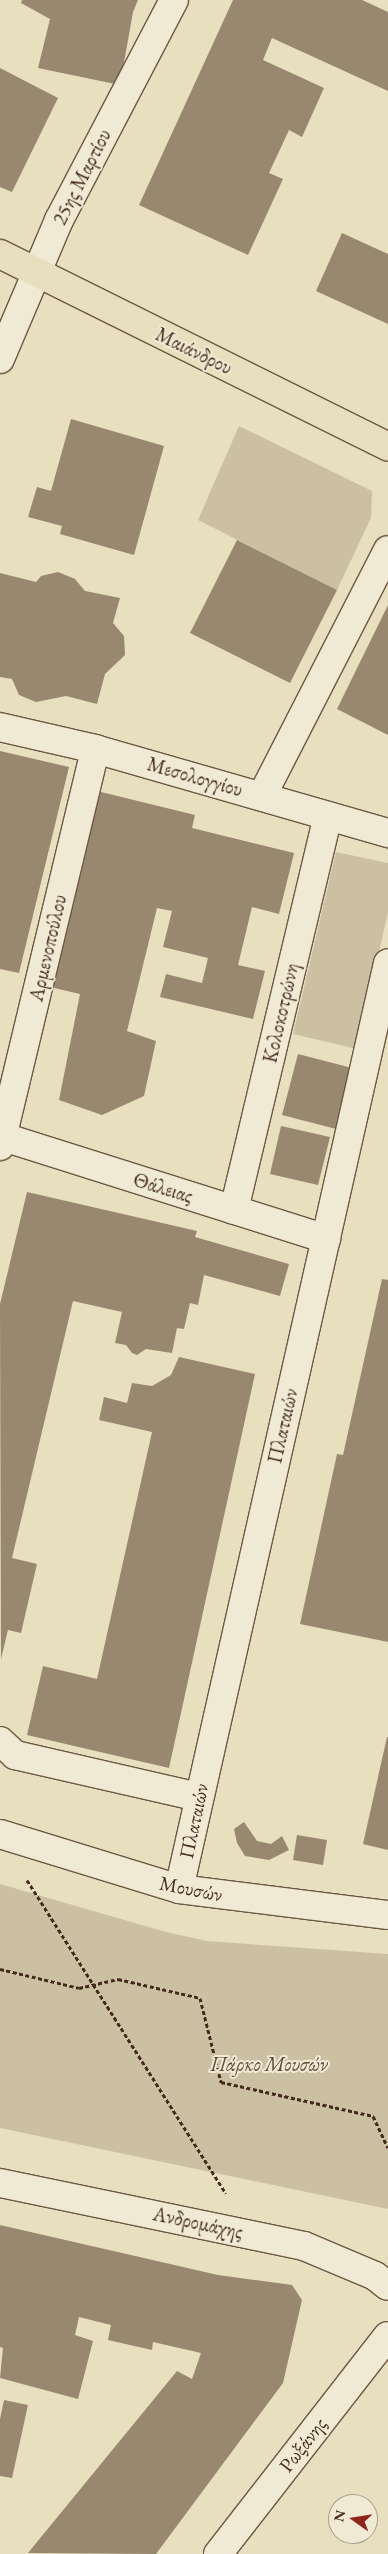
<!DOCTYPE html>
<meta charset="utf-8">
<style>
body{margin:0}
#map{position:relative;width:388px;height:2554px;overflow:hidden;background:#e8dfbe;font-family:"EB Garamond",serif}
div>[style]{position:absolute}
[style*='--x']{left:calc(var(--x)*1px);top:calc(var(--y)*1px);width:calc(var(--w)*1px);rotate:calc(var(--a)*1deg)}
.green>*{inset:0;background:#ccc0a2}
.building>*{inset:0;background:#998870}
.path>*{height:3px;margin-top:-1.5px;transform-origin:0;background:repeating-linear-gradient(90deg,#442a1c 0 4px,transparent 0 6.5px)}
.roads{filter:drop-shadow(1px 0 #6d5744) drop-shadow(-1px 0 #6d5744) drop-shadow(0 1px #6d5744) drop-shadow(0 -1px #6d5744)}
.minor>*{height:28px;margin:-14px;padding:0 14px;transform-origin:14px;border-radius:14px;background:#f0ead5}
.major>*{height:28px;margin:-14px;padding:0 14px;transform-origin:14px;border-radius:14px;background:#e8dfbe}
span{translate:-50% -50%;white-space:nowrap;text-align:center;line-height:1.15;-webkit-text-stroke:4px #f0ead5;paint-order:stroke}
.street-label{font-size:20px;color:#442a1c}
.park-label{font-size:20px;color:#5f4837;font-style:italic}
.north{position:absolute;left:328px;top:2494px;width:50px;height:50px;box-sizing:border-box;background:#f0ead5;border:1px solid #ab9d8b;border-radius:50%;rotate:283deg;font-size:14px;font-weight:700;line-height:20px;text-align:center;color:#442a1c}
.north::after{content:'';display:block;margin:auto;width:18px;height:22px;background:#8f2418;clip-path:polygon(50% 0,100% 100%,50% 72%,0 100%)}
</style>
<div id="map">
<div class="green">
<div style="clip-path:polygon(239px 426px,372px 491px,371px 518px,337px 590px,198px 520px)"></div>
<div style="clip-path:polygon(336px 852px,388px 863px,388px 912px,357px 1049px,293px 1034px)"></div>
<div style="clip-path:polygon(0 1884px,166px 1932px,207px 1941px,388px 1954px,388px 2209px,0 2128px)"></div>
</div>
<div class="building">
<div style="clip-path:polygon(22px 0,138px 0,133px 12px,120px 85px,38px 68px,50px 19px,21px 3px)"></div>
<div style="clip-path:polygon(233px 0,362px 0,388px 12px,388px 91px,272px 38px,263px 60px,324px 88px,302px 137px,289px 130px,269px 173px,283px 179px,248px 255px,139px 205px)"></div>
<div style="clip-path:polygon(0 68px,58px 98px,12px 192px,0 187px)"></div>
<div style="clip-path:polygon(342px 233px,388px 254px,388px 324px,316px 291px)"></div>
<div style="clip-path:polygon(71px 419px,164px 446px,134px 555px,60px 534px,62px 526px,28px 517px,37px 487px,51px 491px)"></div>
<div style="clip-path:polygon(237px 540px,337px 590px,290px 683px,190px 633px)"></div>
<div style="clip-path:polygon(58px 572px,75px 579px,85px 591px,120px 598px,113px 623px,124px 636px,125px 655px,105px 674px,97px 704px,66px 696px,36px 702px,19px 695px,12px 679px,0 677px,0 573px,36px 582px,41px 576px)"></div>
<div style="clip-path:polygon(388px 605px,388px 735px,337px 709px)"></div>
<div style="clip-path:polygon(0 751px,69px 767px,19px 973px,0 969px)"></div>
<div style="clip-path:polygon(97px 791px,195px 815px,192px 828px,294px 853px,279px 914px,252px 907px,238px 965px,265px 971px,253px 1019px,160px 997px,166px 974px,202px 983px,208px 958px,163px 947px,172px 911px,157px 908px,127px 1031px,156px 1041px,144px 1096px,102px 1115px,59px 1100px,80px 994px,50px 987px)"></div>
<div style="clip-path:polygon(298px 1054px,356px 1069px,340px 1130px,282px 1115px)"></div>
<div style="clip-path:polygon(281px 1126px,330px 1137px,318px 1185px,270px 1174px)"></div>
<div style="clip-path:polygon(27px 1192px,197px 1231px,195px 1237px,289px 1264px,280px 1296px,204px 1275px,198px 1305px,190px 1303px,184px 1329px,177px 1328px,172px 1353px,146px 1349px,137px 1355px,132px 1353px,126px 1345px,115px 1343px,122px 1312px,73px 1301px,12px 1558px,37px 1564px,21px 1633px,8px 1630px,1px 1659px,0 1304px)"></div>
<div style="clip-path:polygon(382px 1279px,388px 1280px,388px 1642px,300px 1624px,337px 1454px,343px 1455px)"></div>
<div style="clip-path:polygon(179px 1357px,255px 1374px,169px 1768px,27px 1735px,43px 1666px,97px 1679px,152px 1432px,99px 1420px,104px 1397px,127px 1403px,132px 1383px,152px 1386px,171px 1375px)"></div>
<div style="clip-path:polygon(387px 1737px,388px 1737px,388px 1850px,363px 1844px)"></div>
<div style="clip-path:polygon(244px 1822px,257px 1841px,271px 1844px,282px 1836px,289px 1850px,269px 1860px,245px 1856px,237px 1843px,234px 1829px)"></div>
<div style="clip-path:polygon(297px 1835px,327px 1840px,323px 1865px,293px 1860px)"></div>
<div style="clip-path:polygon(0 2225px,218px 2275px,292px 2285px,302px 2300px,283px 2383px,156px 2554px,28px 2553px,177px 2371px,192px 2379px,201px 2353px,153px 2342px,152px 2350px,108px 2340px,111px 2325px,79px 2317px,75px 2335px,93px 2341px,78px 2399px,0 2378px,3px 2348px,0 2347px)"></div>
<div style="clip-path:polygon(4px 2400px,28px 2405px,12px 2478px,0 2476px,0 2419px)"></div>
</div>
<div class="path">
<div style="--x:27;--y:1880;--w:371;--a:57.6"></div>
<div style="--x:0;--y:1969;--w:81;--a:13.5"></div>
<div style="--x:79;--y:1988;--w:40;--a:-13"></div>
<div style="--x:118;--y:1979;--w:84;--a:13"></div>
<div style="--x:200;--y:1998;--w:87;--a:76"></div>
<div style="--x:221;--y:2082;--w:156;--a:12.6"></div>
<div style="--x:373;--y:2116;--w:35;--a:65"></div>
</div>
<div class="roads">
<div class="minor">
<div style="--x:0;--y:359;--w:151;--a:-67"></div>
<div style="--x:59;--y:220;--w:248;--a:-62.4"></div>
<div style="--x:0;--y:727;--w:98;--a:13"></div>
<div style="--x:95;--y:749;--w:305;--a:16"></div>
<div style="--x:262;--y:796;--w:276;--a:-62.9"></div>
<div style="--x:0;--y:1136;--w:342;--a:17.5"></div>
<div style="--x:0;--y:1146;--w:408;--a:-76.5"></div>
<div style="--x:234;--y:1210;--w:405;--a:-76.6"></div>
<div style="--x:0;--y:1741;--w:21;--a:43"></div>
<div style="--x:15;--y:1755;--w:189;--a:12.9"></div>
<div style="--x:0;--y:1834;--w:187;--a:17.1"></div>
<div style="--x:179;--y:1889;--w:211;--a:7.1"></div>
<div style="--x:179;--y:1889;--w:949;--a:-77.28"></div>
<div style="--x:0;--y:2183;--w:310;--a:11.7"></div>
<div style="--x:304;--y:2246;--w:77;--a:22.9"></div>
<div style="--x:375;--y:2276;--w:16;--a:38"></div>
<div style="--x:218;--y:2554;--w:276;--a:-52.1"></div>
</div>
<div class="major">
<div style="--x:0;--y:254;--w:433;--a:26.4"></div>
</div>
</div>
<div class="street-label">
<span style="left:82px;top:177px;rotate:-63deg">25ης Μαρτίου</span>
<span style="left:194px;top:351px;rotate:26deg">Μαιάνδρου</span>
<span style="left:195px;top:777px;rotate:16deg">Μεσολογγίου</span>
<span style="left:48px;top:948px;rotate:-77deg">Αρμενοπούλου</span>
<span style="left:281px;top:1013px;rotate:-77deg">Κολοκοτρώνη</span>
<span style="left:163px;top:1188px;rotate:17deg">Θάλειας</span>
<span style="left:283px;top:1426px;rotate:-77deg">Πλαταιών</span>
<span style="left:194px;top:1821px;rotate:-78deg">Πλαταιών</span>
<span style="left:191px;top:1889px;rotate:11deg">Μουσών</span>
<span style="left:198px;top:2223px;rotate:12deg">Ανδρομάχης</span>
<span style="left:303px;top:2445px;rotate:-52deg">Ρωξάνης</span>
</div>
<div class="park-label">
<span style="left:269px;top:2064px">Πάρκο Μουσών</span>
</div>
<div class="north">N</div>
</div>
